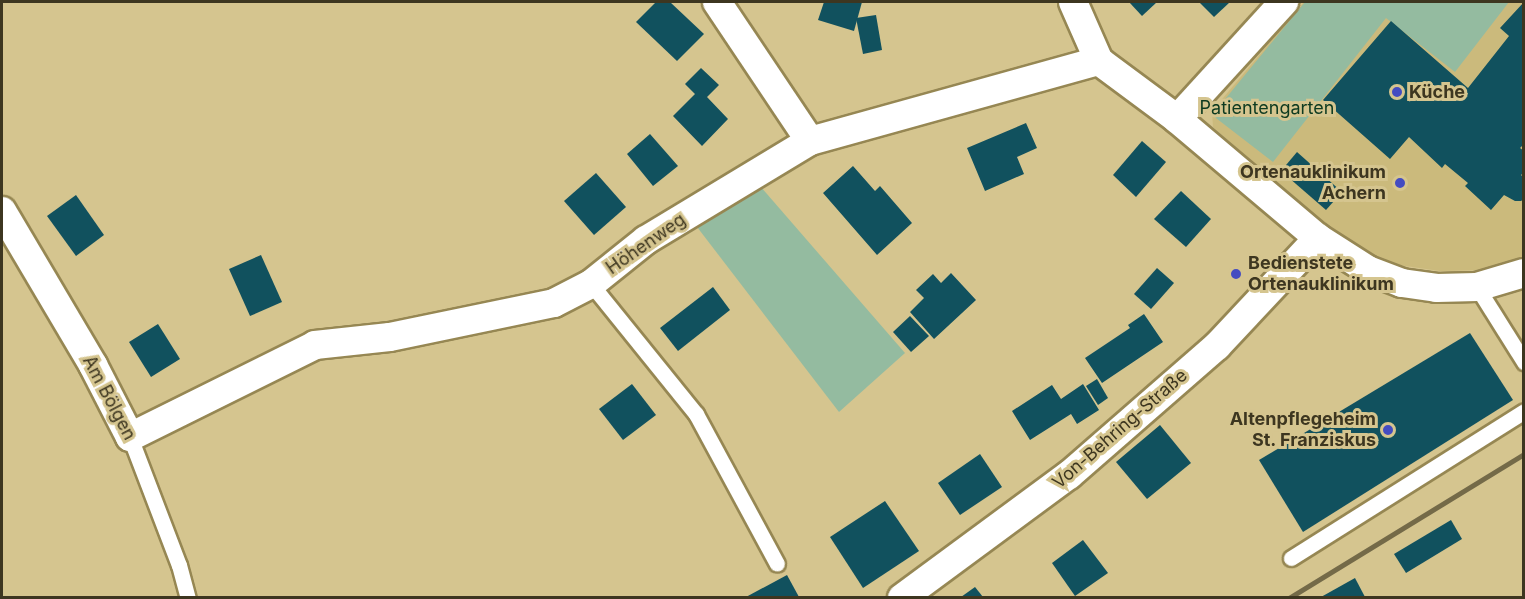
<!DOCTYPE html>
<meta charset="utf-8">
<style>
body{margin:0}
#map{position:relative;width:1525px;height:599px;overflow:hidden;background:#d5c58f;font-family:Inter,sans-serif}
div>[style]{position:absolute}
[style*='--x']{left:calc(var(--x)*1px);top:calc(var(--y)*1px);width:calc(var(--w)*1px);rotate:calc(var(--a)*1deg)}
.built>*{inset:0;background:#cbba7c}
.green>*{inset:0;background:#94bba0}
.building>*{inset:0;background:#11515e}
.roads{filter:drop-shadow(2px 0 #968753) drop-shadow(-2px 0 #968753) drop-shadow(0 2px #968753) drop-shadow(0 -2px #968753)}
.service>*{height:15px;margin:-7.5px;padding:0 7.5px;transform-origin:7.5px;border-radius:7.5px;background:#fff}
.minor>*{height:28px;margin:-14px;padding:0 14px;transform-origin:14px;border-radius:14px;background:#fff}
.rail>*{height:4.5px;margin:-2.25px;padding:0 2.25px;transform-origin:2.25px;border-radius:2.25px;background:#746a48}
.dots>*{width:16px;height:16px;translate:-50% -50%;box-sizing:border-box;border:3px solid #d5c58f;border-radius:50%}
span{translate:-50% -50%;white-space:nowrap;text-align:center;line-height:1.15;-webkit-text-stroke:6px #d5c58f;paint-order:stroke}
.poi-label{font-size:18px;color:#3d3620;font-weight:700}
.left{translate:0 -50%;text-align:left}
.right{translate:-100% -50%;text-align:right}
.park-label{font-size:18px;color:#0d3a20}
.street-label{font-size:18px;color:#3d3620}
.frame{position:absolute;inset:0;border:3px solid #3d3620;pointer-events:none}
</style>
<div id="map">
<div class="built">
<div style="clip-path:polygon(1304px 2px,1523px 2px,1523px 260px,1483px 270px,1440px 271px,1392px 264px,1340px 238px,1213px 127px,1212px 111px)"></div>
</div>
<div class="green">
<div style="clip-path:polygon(1305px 2px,1509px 2px,1455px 72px,1386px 18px,1273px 162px,1212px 115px)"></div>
<div style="clip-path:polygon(760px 186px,905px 353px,839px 412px,694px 223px)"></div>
</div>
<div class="building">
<div style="clip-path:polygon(656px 2px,670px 2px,704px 34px,677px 61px,636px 22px)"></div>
<div style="clip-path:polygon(824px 2px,862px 2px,854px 31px,818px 20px)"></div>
<div style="clip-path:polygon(1129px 2px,1157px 2px,1142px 16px)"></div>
<div style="clip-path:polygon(1199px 2px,1230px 2px,1214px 17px)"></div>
<div style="clip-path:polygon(1524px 2px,1524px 144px,1520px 148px,1524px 151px,1524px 172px,1521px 175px,1524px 178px,1524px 199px,1521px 201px,1515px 201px,1504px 195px,1491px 210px,1465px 186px,1468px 183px,1445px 164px,1442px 168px,1409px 137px,1390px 159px,1323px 100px,1391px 21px,1468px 88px,1509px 36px,1500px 28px)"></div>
<div style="clip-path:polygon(876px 15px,882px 50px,863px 54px,856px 18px)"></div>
<div style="clip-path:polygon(701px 68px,719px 85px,707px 97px,728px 119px,702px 146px,673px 116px,695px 94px,685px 84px)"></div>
<div style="clip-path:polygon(1026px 123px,1037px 148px,1017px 157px,1024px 174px,985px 191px,967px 148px)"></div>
<div style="clip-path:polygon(650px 134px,678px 166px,653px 186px,627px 154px)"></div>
<div style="clip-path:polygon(1142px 141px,1166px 162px,1136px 197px,1113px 175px)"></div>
<div style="clip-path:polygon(1297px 152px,1342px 192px,1326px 210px,1281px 171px)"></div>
<div style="clip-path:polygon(853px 166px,875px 191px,880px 186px,912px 223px,877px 255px,823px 193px)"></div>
<div style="clip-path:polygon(596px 173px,626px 207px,594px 235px,564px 201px)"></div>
<div style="clip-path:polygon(1181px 191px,1211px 219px,1186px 247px,1154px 219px)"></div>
<div style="clip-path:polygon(76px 195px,104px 235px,76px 256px,47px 216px)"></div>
<div style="clip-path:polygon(261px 255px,282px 302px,250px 316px,229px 269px)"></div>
<div style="clip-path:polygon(1157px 268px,1174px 283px,1151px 309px,1134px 294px)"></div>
<div style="clip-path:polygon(951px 273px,976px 300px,934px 339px,910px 312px,924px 298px,916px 290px,933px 274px,941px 283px)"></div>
<div style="clip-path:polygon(713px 287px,730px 310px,678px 351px,660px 328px)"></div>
<div style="clip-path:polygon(1144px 314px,1163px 342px,1102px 383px,1085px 358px,1130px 328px,1128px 325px)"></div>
<div style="clip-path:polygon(910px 316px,929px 336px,911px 352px,893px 332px)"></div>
<div style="clip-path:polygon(158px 324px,180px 359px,151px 377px,129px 342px)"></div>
<div style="clip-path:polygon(1470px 333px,1513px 400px,1303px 532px,1259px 460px)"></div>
<div style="clip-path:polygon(1097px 379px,1108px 398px,1098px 405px,1086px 386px)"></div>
<div style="clip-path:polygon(632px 384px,656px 415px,623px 440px,599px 409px)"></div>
<div style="clip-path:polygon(1083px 384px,1099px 410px,1077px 424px,1071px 414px,1030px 440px,1012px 411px,1052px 385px,1061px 399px)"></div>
<div style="clip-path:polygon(1160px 425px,1191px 463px,1147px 499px,1116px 462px)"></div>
<div style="clip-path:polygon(980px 454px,1002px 487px,960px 515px,938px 483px)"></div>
<div style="clip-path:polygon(885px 501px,919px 551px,863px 588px,830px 537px)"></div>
<div style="clip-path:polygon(1451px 520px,1462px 539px,1406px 573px,1394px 554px)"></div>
<div style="clip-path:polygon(1083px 540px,1108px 573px,1075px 596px,1052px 563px)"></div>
<div style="clip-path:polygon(787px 575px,799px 597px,746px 597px)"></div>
<div style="clip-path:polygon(1355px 578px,1365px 597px,1321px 597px)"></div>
<div style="clip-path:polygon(975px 587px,983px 597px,961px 597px)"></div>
</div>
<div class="roads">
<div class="service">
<div style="--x:591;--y:284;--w:167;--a:51.1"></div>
<div style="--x:696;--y:414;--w:170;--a:61.6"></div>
<div style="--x:1477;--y:287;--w:89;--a:57.9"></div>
<div style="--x:130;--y:437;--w:137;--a:69.1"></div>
<div style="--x:179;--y:565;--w:34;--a:75"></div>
<div style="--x:1291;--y:558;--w:275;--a:-32.2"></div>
</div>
<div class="minor">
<div style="--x:717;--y:2;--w:167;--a:56.2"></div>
<div style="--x:1073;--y:2;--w:64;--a:66.2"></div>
<div style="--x:1099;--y:61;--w:97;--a:36.6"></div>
<div style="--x:1177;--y:119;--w:185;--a:40.2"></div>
<div style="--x:1318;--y:238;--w:59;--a:32.6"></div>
<div style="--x:1368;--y:270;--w:36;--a:21"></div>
<div style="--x:1402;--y:283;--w:35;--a:8"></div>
<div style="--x:1437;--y:288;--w:40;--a:-1.4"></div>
<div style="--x:1477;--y:287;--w:49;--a:-16.6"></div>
<div style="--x:1177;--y:119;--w:159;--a:-47.6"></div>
<div style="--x:2;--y:211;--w:179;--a:59.4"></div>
<div style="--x:93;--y:365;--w:81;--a:62.8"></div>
<div style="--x:130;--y:437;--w:207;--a:-26.4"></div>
<div style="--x:315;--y:345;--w:75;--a:-6.1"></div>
<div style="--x:390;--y:337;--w:167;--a:-11.7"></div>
<div style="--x:554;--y:303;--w:42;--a:-27.2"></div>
<div style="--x:591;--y:284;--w:70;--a:-38.7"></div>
<div style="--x:646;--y:240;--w:192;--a:-31.1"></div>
<div style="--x:810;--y:141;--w:300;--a:-15.5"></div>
<div style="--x:902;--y:598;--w:207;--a:-36.4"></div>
<div style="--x:1069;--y:475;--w:196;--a:-41.1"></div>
<div style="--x:1217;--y:346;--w:148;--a:-46.9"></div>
</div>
</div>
<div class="rail">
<div style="--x:1289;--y:598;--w:276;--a:-31.5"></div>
</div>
<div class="dots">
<div style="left:1397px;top:92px;background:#444cc1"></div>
<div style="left:1400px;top:183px;background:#444cc1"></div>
<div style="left:1236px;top:274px;background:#444cc1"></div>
<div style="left:1388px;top:430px;background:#444cc1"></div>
</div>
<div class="poi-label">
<span class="left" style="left:1409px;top:92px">Küche</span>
<span class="right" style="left:1386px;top:183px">Ortenauklinikum<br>Achern</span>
<span class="left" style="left:1248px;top:274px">Bedienstete<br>Ortenauklinikum</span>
<span class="right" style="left:1376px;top:430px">Altenpflegeheim<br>St. Franziskus</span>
</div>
<div class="park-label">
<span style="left:1267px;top:108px">Patientengarten</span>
</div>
<div class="street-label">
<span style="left:646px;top:244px;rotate:-35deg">Höhenweg</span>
<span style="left:109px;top:398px;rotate:62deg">Am Bölgen</span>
<span style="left:1120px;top:429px;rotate:-41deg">Von-Behring-Straße</span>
</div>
<div class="frame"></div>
</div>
